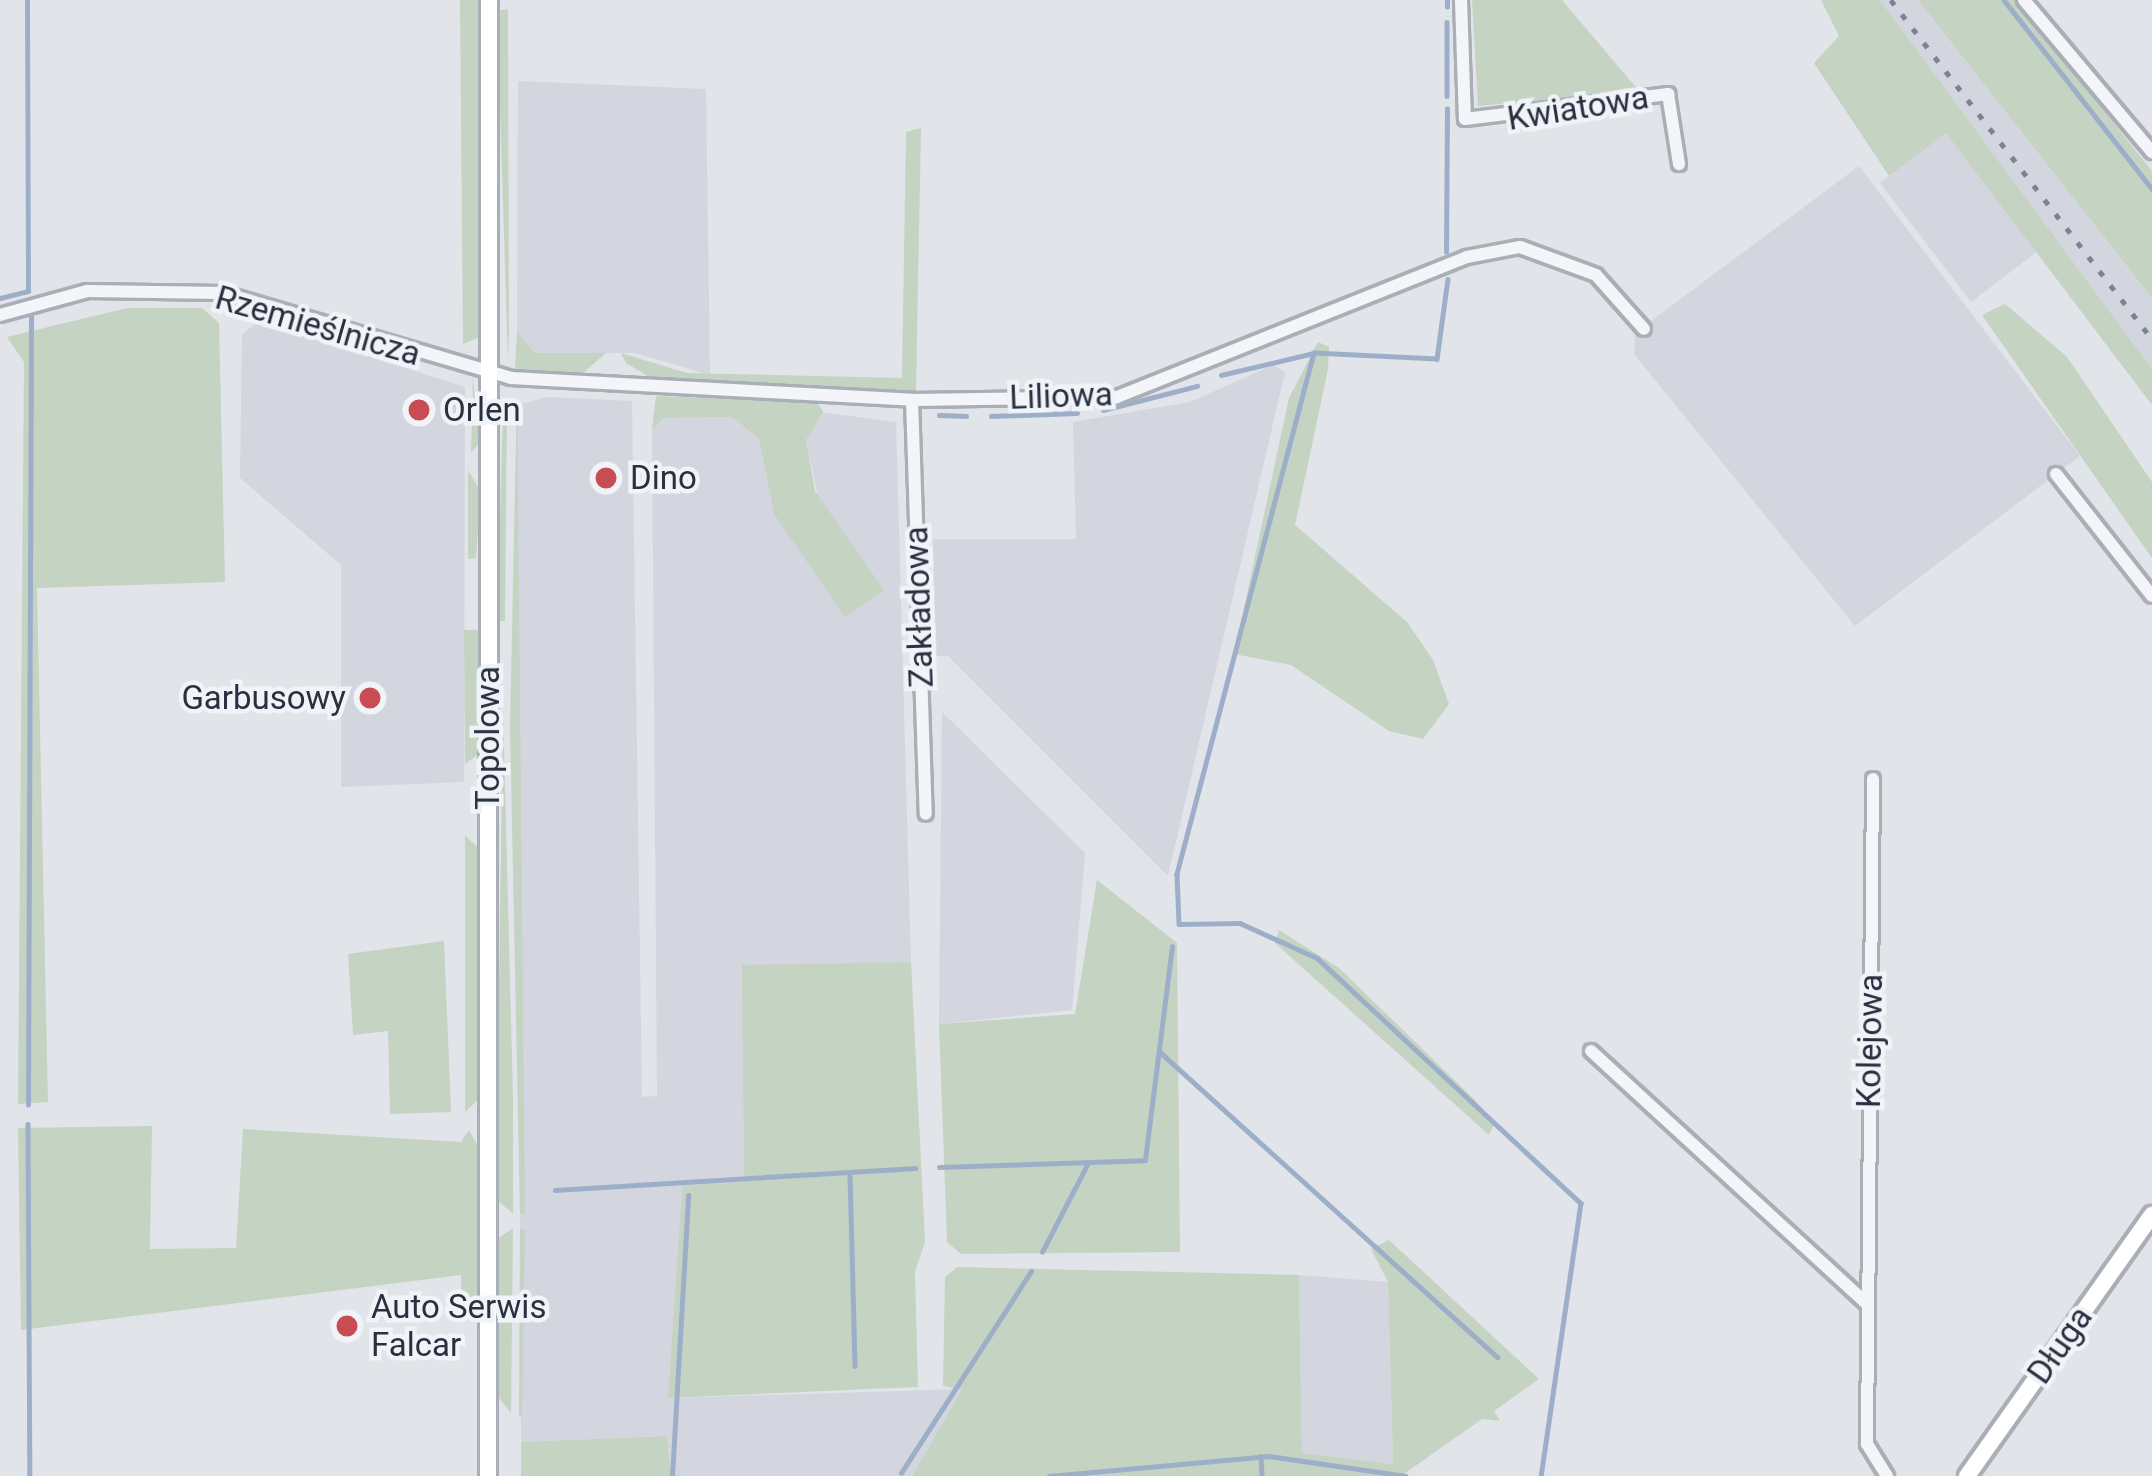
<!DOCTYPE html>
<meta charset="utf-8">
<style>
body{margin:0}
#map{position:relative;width:2152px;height:1476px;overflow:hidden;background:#e1e4e9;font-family:Roboto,sans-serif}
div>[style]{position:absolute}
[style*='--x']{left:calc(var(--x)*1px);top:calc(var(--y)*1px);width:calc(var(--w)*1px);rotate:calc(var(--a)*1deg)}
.built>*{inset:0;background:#d3d6de}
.green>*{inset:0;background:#c5d3c2}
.stream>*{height:4.5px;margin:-2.25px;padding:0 2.25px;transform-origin:2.25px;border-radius:2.25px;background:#9dafc8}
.roads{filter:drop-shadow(3px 0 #aaaeb6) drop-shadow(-3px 0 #aaaeb6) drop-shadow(0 3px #aaaeb6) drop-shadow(0 -3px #aaaeb6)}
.street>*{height:12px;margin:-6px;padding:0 6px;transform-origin:6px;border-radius:6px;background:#f4f5f8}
.secondary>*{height:16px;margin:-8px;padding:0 8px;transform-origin:8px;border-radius:8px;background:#fff}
.rail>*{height:4.5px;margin-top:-2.25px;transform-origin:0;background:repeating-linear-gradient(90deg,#7b8292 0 6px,transparent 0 18px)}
.dots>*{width:33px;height:33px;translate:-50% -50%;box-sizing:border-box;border:6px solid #f0f3f7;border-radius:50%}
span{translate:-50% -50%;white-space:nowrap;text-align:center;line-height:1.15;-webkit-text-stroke:9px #f0f3f7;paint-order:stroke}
.street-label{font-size:33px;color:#2a3040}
.poi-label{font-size:33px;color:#2a3040}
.left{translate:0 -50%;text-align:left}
.right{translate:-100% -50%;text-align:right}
</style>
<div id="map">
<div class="built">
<div style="clip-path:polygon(1880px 0,1918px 0,2152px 298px,2152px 369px)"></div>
<div style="clip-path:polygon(518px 81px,706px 89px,710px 375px,635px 353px,535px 353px,517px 332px)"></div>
<div style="clip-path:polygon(1945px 132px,2038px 251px,1971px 302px,1880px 183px)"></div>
<div style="clip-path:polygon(1859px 166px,2080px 456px,1855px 626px,1634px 354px,1635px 333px)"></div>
<div style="clip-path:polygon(258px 321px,465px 387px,464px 782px,341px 787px,341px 565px,240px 478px,242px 335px)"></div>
<div style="clip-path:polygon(1273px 365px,1285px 372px,1168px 876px,948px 656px,936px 656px,933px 539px,1076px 539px,1073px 422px,1190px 402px)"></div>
<div style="clip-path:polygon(548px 397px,632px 401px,642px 1097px,657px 1096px,652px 430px,664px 418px,732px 417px,759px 439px,774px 514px,883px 590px,818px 497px,806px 440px,819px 412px,896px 422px,911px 962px,743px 966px,744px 1182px,682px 1187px,668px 1398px,963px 1389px,912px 1476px,671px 1476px,667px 1436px,521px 1442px,516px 405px)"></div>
<div style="clip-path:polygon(942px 712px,1085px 853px,1072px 1010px,939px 1024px)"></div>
<div style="clip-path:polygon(1299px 1275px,1388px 1282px,1393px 1464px,1302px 1453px)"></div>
</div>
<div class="green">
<div style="clip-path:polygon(460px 0,480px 0,480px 337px,463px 344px)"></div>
<div style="clip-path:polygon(1472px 0,1562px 0,1639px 91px,1478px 106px)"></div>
<div style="clip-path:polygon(1821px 0,1880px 0,2152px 369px,2152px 405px,1946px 133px,1889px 176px,1814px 63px,1839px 36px)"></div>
<div style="clip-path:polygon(1918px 0,2015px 0,2152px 171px,2152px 298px)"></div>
<div style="clip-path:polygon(508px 9px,509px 333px,508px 363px,497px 11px)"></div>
<div style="clip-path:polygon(921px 128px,916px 391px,656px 381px,626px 363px,621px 353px,687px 373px,902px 378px,906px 132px)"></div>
<div style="clip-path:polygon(2005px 304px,2067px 357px,2152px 482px,2152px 558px,1982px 315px)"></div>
<div style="clip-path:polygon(127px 308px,202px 308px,219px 323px,225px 582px,37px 588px,48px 1102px,18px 1104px,24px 362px,7px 337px)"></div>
<div style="clip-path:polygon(517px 332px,535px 353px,606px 353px,583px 373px,526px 374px,515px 369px)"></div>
<div style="clip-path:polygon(1318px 342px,1329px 347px,1328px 369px,1295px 525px,1407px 622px,1433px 660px,1449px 704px,1423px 739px,1389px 731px,1291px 665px,1234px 654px,1289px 398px)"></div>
<div style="clip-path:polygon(472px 376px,481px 442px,471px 452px,473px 398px)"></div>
<div style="clip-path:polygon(517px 391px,525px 1213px,520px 1214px,510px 727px)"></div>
<div style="clip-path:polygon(656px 396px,817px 402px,823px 412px,806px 440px,815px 491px,884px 590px,845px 617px,774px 514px,759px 439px,732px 417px,664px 418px,652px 430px)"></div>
<div style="clip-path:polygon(507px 402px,505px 621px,497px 621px,503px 412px)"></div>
<div style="clip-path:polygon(468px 470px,481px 492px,476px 558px,468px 559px)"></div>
<div style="clip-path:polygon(464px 630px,481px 630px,480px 753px,465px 764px)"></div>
<div style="clip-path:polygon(503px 709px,513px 1097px,513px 1214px,496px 1199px)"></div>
<div style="clip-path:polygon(465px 835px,480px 850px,481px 1097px,465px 1112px)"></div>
<div style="clip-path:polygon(1097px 880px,1177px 943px,1180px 1252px,961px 1254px,947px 1242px,939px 1024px,1075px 1014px)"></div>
<div style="clip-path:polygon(1279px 930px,1339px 968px,1474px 1099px,1495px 1123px,1489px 1135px,1275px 943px)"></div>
<div style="clip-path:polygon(444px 941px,451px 1112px,390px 1114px,388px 1031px,353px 1035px,348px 954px)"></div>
<div style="clip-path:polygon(911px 962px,925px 1242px,915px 1272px,918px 1387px,668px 1398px,682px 1186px,744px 1182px,742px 965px)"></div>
<div style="clip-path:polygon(152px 1126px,150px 1249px,236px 1248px,243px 1129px,461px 1142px,469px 1130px,480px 1150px,478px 1304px,462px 1307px,461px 1275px,21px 1330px,18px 1128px)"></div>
<div style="clip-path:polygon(513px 1228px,511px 1413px,495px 1393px,496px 1240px)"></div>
<div style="clip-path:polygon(520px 1229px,525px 1229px,522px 1417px,519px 1416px)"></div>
<div style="clip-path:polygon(1389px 1240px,1539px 1379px,1494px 1411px,1500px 1421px,1482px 1419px,1401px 1476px,912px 1476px,962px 1390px,943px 1386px,945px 1277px,957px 1267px,1299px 1275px,1302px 1453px,1393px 1464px,1388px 1282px,1371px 1249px)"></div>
<div style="clip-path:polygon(667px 1436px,671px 1476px,521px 1476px,521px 1442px)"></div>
</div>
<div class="stream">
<div style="--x:2004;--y:0;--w:240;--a:51.9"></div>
<div style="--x:1447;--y:7;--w:7;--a:-90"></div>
<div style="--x:1447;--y:22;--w:74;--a:90"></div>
<div style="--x:1446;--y:252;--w:143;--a:-89.6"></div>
<div style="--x:1448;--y:279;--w:81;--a:97.8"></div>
<div style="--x:1437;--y:359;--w:123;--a:-177.2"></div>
<div style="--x:1314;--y:353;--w:539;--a:104.73"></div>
<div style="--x:1177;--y:874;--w:50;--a:87.7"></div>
<div style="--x:1179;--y:924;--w:61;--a:-0.9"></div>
<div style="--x:1240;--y:923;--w:85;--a:24.4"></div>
<div style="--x:1317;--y:958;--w:360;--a:42.9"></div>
<div style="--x:1581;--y:1203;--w:276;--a:98.3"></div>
<div style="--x:0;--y:298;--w:29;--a:-14"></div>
<div style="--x:28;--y:291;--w:291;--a:-90.2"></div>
<div style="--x:1221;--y:375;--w:96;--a:-13.3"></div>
<div style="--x:1103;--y:410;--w:97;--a:-14.3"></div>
<div style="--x:939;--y:415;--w:27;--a:2"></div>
<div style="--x:991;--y:416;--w:86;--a:-2"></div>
<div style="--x:1160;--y:1052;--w:455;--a:42.1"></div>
<div style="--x:28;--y:1105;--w:789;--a:-89.78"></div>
<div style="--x:28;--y:1124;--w:352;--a:89.7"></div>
<div style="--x:939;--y:1167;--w:206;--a:-1.9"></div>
<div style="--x:1145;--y:1160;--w:215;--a:-82.8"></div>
<div style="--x:850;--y:1174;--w:192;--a:88.5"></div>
<div style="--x:555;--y:1190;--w:361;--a:-3.5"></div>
<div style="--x:1042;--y:1252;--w:100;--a:-62.7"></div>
<div style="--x:1261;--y:1456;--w:20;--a:87"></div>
<div style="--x:901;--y:1473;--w:240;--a:-57.2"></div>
<div style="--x:672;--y:1476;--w:281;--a:-86.7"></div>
<div style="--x:1049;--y:1476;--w:221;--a:-5.2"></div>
<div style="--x:1269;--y:1456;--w:138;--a:8.3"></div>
</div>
<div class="roads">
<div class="street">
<div style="--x:1461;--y:0;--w:119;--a:88.1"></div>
<div style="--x:1465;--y:119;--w:205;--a:-7"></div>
<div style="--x:1668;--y:94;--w:71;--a:81.1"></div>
<div style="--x:2024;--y:0;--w:199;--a:49.9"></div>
<div style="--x:0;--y:315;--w:90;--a:-15.4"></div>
<div style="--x:87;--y:291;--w:136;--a:0.8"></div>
<div style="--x:223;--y:293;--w:300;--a:16.4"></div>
<div style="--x:511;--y:378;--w:402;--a:3.1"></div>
<div style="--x:912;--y:400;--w:205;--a:-0.8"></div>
<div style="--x:1117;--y:397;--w:377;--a:-21.8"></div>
<div style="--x:1467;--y:257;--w:54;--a:-10.7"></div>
<div style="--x:1520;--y:247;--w:81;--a:20.2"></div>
<div style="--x:1596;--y:275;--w:72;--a:48.4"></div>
<div style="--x:912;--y:400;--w:414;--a:88.1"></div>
<div style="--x:2056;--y:474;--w:155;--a:51.8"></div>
<div style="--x:1873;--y:779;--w:665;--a:90.52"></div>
<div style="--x:1867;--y:1444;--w:38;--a:58"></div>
<div style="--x:1591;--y:1051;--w:373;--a:42.5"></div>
</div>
<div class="secondary">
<div style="--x:488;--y:1476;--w:1476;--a:-89.96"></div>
<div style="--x:1967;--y:1476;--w:320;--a:-54.7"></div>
</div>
</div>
<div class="rail">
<div style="--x:1891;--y:0;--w:428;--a:52.4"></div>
</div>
<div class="dots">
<div style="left:419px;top:410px;background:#c94b54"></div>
<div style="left:606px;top:478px;background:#c94b54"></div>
<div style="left:370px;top:698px;background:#c94b54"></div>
<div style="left:347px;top:1326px;background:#c94b54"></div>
</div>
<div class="street-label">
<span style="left:1578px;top:108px;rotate:-9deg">Kwiatowa</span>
<span style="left:318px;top:326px;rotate:16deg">Rzemieślnicza</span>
<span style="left:1061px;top:396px;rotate:-2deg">Liliowa</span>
<span style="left:919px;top:607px;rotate:-92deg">Zakładowa</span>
<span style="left:488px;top:738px;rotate:-90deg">Topolowa</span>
<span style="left:1870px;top:1041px;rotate:-89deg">Kolejowa</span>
<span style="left:2060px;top:1345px;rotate:-55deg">Długa</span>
</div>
<div class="poi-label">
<span class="left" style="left:443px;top:410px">Orlen</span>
<span class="left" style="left:630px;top:478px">Dino</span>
<span class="right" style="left:346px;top:698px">Garbusowy</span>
<span class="left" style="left:371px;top:1326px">Auto Serwis<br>Falcar</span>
</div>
</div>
